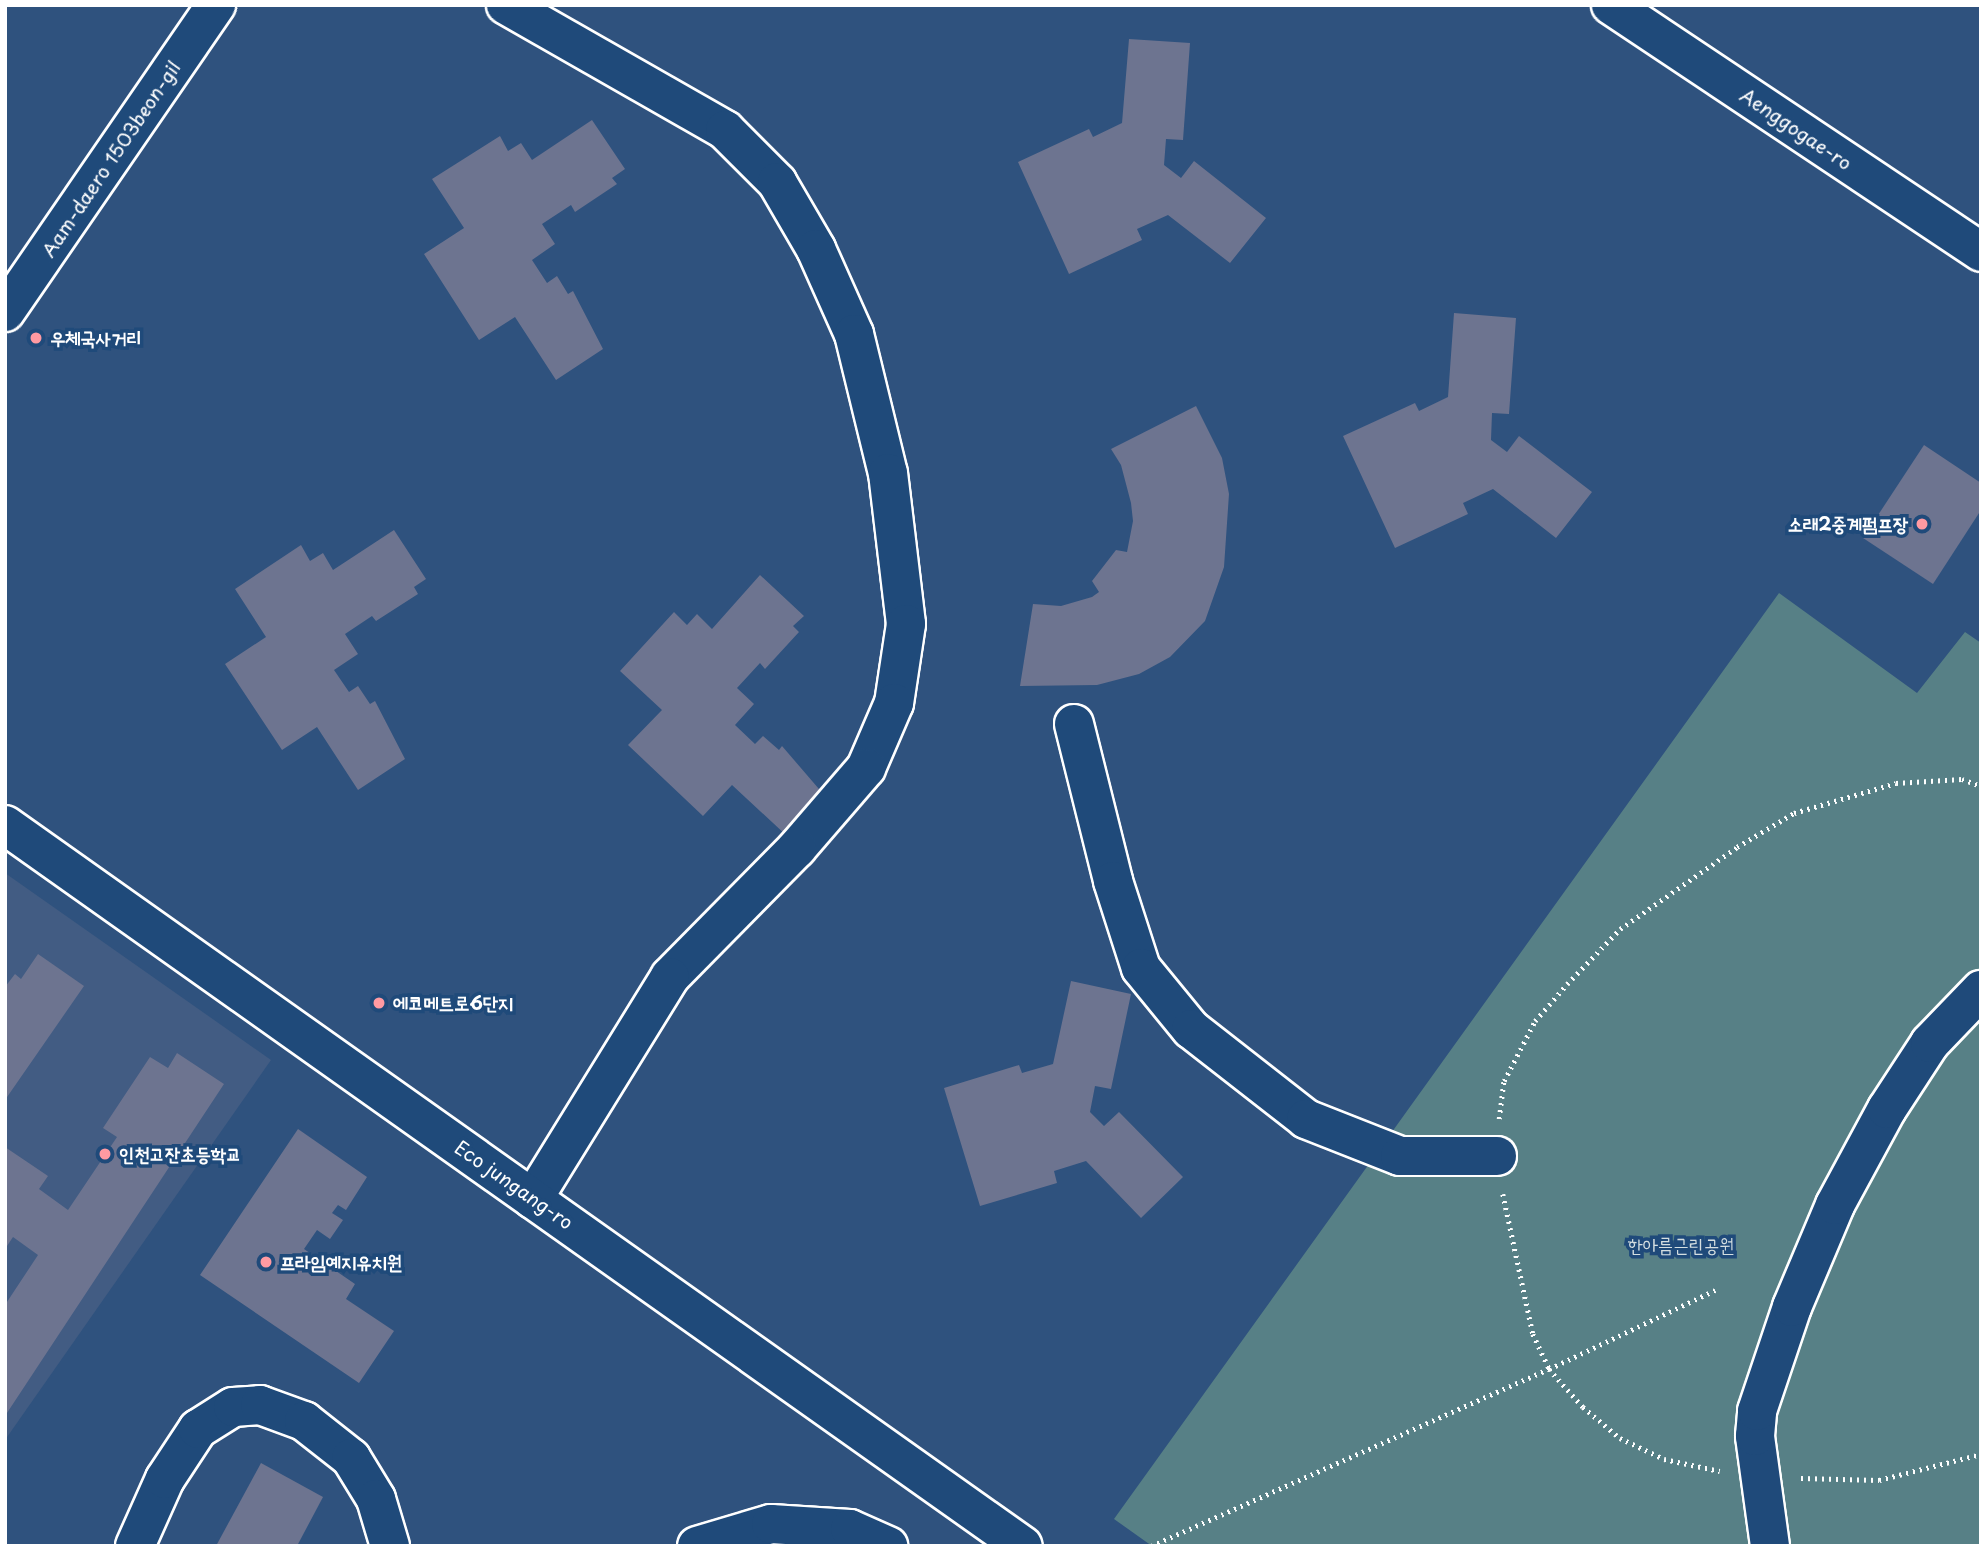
<!DOCTYPE html>
<meta charset="utf-8">
<style>
body{margin:0}
#map{position:relative;width:1986px;height:1551px;overflow:hidden;background:#2f527e;font-family:"Playpen Sans","Poor Story",sans-serif}
div>[style]{position:absolute}
[style*='--x']{left:calc(var(--x)*1px);top:calc(var(--y)*1px);width:calc(var(--w)*1px);rotate:calc(var(--a)*1deg)}
.built>*{inset:0;background:#425c83}
.green>*{inset:0;background:#578086}
.building>*{inset:0;background:#6d7490}
.path>*{height:4.5px;margin-top:-2.25px;transform-origin:0;background:repeating-linear-gradient(90deg,#fff 0 2px,transparent 0 7px)}
.roads{filter:drop-shadow(2px 0 #fff) drop-shadow(-2px 0 #fff) drop-shadow(0 2px #fff) drop-shadow(0 -2px #fff)}
.minor>*{height:38px;margin:-19px;padding:0 19px;transform-origin:19px;border-radius:19px;background:#1f4a7a}
.dots>*{width:19px;height:19px;translate:-50% -50%;box-sizing:border-box;border:4px solid #1f4a7a;border-radius:50%}
span{translate:-50% -50%;white-space:nowrap;text-align:center;line-height:1.15;-webkit-text-stroke:7px #1f4a7a;paint-order:stroke}
.street-label{font-size:19px;color:#fff}
.poi-label{font-size:19px;color:#fff;font-weight:700}
.left{translate:0 -50%;text-align:left}
.right{translate:-100% -50%;text-align:right}
.park-label{font-size:19px;color:#d5dfe1}
.frame{position:absolute;inset:0;border:7px solid #fff;pointer-events:none}
</style>
<div id="map">
<div class="built">
<div style="clip-path:polygon(5px 873px,271px 1060px,5px 1440px)"></div>
</div>
<div class="green">
<div style="clip-path:polygon(1779px 593px,1917px 693px,1965px 632px,1981px 643px,1981px 1546px,1152px 1546px,1114px 1519px)"></div>
</div>
<div class="building">
<div style="clip-path:polygon(1129px 39px,1190px 43px,1183px 140px,1166px 139px,1164px 165px,1181px 178px,1194px 161px,1266px 218px,1230px 263px,1168px 215px,1137px 229px,1142px 240px,1069px 274px,1018px 162px,1089px 129px,1093px 137px,1122px 123px)"></div>
<div style="clip-path:polygon(592px 120px,625px 169px,612px 178px,617px 184px,575px 212px,571px 205px,542px 224px,555px 244px,532px 260px,547px 283px,557px 276px,568px 294px,573px 291px,603px 349px,556px 380px,515px 317px,479px 340px,424px 254px,464px 228px,432px 179px,500px 136px,508px 151px,521px 143px,532px 160px)"></div>
<div style="clip-path:polygon(1454px 313px,1516px 318px,1509px 414px,1492px 413px,1491px 440px,1507px 452px,1519px 436px,1592px 492px,1556px 538px,1493px 489px,1463px 503px,1468px 514px,1395px 548px,1343px 436px,1415px 403px,1419px 411px,1448px 397px)"></div>
<div style="clip-path:polygon(1196px 406px,1222px 458px,1229px 494px,1224px 567px,1205px 621px,1170px 657px,1139px 674px,1097px 685px,1020px 686px,1033px 604px,1061px 606px,1092px 597px,1099px 592px,1092px 581px,1116px 550px,1127px 552px,1133px 521px,1131px 503px,1121px 465px,1111px 449px)"></div>
<div style="clip-path:polygon(1924px 445px,1981px 483px,1981px 510px,1933px 584px,1863px 538px)"></div>
<div style="clip-path:polygon(394px 530px,426px 579px,414px 587px,418px 594px,376px 621px,372px 616px,345px 634px,358px 654px,334px 670px,349px 692px,358px 686px,370px 704px,375px 701px,405px 759px,358px 790px,317px 727px,282px 750px,225px 664px,266px 637px,235px 589px,301px 545px,310px 561px,323px 553px,333px 570px)"></div>
<div style="clip-path:polygon(760px 575px,804px 616px,793px 626px,799px 632px,765px 669px,760px 663px,737px 688px,754px 704px,735px 725px,755px 744px,763px 736px,779px 750px,782px 746px,825px 796px,787px 836px,732px 785px,703px 816px,628px 745px,662px 710px,620px 671px,674px 612px,687px 625px,697px 614px,712px 629px)"></div>
<div style="clip-path:polygon(38px 954px,84px 986px,5px 1100px,5px 987px,15px 974px,21px 979px)"></div>
<div style="clip-path:polygon(1071px 981px,1131px 994px,1111px 1089px,1095px 1086px,1090px 1112px,1104px 1126px,1119px 1112px,1183px 1177px,1141px 1218px,1086px 1161px,1054px 1171px,1057px 1183px,980px 1206px,944px 1088px,1019px 1065px,1022px 1073px,1053px 1064px)"></div>
<div style="clip-path:polygon(177px 1053px,224px 1084px,5px 1416px,5px 1305px,38px 1255px,13px 1237px,5px 1249px,5px 1147px,48px 1176px,39px 1189px,68px 1210px,117px 1137px,103px 1128px,150px 1057px,168px 1068px)"></div>
<div style="clip-path:polygon(298px 1129px,367px 1177px,346px 1210px,338px 1205px,332px 1213px,343px 1220px,330px 1239px,317px 1230px,304px 1249px,355px 1284px,346px 1299px,394px 1331px,359px 1383px,200px 1275px)"></div>
<div style="clip-path:polygon(261px 1463px,323px 1497px,297px 1546px,216px 1546px)"></div>
</div>
<div class="path">
<div style="--x:1499;--y:1119;--w:38;--a:-83"></div>
<div style="--x:1504;--y:1081;--w:68;--a:-62.7"></div>
<div style="--x:1535;--y:1021;--w:49;--a:-49.1"></div>
<div style="--x:1567;--y:984;--w:76;--a:-46.1"></div>
<div style="--x:1620;--y:929;--w:143;--a:-35"></div>
<div style="--x:1737;--y:847;--w:66;--a:-30.8"></div>
<div style="--x:1794;--y:813;--w:106;--a:-16.4"></div>
<div style="--x:1896;--y:783;--w:66;--a:-3.5"></div>
<div style="--x:1962;--y:779;--w:20;--a:20"></div>
<div style="--x:1503;--y:1194;--w:143;--a:77.9"></div>
<div style="--x:1533;--y:1334;--w:38;--a:65"></div>
<div style="--x:1549;--y:1369;--w:51;--a:48.2"></div>
<div style="--x:1583;--y:1407;--w:48;--a:40"></div>
<div style="--x:1620;--y:1438;--w:49;--a:25.5"></div>
<div style="--x:1664;--y:1459;--w:57;--a:12.1"></div>
<div style="--x:1801;--y:1478;--w:78;--a:1.5"></div>
<div style="--x:1879;--y:1480;--w:105;--a:-14.3"></div>
<div style="--x:1151;--y:1546;--w:436;--a:-24"></div>
<div style="--x:1549;--y:1369;--w:184;--a:-25.4"></div>
</div>
<div class="roads">
<div class="minor">
<div style="--x:506;--y:5;--w:252;--a:29.7"></div>
<div style="--x:725;--y:130;--w:74;--a:45"></div>
<div style="--x:777;--y:182;--w:78;--a:59.8"></div>
<div style="--x:816;--y:249;--w:93;--a:65.9"></div>
<div style="--x:854;--y:334;--w:143;--a:76.3"></div>
<div style="--x:888;--y:473;--w:152;--a:83.2"></div>
<div style="--x:906;--y:624;--w:80;--a:98.6"></div>
<div style="--x:894;--y:703;--w:71;--a:113.3"></div>
<div style="--x:866;--y:768;--w:106;--a:130.8"></div>
<div style="--x:797;--y:848;--w:181;--a:134.6"></div>
<div style="--x:670;--y:977;--w:261;--a:121.7"></div>
<div style="--x:1611;--y:5;--w:445;--a:33.7"></div>
<div style="--x:5;--y:312;--w:373;--a:-55.5"></div>
<div style="--x:1074;--y:724;--w:162;--a:76"></div>
<div style="--x:1113;--y:881;--w:91;--a:72.2"></div>
<div style="--x:1141;--y:968;--w:79;--a:50.7"></div>
<div style="--x:1191;--y:1029;--w:146;--a:38"></div>
<div style="--x:1306;--y:1119;--w:101;--a:21.5"></div>
<div style="--x:1400;--y:1156;--w:97;--a:0"></div>
<div style="--x:5;--y:825;--w:1247;--a:35.31"></div>
<div style="--x:135;--y:1546;--w:73;--a:-65.9"></div>
<div style="--x:165;--y:1479;--w:60;--a:-56.6"></div>
<div style="--x:198;--y:1429;--w:41;--a:-32.2"></div>
<div style="--x:233;--y:1407;--w:27;--a:-4"></div>
<div style="--x:260;--y:1405;--w:47;--a:20"></div>
<div style="--x:304;--y:1421;--w:60;--a:38.2"></div>
<div style="--x:351;--y:1458;--w:48;--a:58.6"></div>
<div style="--x:376;--y:1499;--w:49;--a:73.4"></div>
<div style="--x:697;--y:1546;--w:77;--a:-16.6"></div>
<div style="--x:771;--y:1524;--w:79;--a:3.6"></div>
<div style="--x:850;--y:1529;--w:42;--a:24.1"></div>
<div style="--x:1770;--y:1546;--w:111;--a:-97.8"></div>
<div style="--x:1755;--y:1436;--w:25;--a:-85"></div>
<div style="--x:1757;--y:1411;--w:110;--a:-71.4"></div>
<div style="--x:1792;--y:1307;--w:111;--a:-67.1"></div>
<div style="--x:1835;--y:1205;--w:109;--a:-61.6"></div>
<div style="--x:1887;--y:1109;--w:79;--a:-56.9"></div>
<div style="--x:1930;--y:1043;--w:74;--a:-46.1"></div>
</div>
</div>
<div class="dots">
<div style="left:36px;top:338px;background:#ff9aa2"></div>
<div style="left:1922px;top:524px;background:#ff9aa2"></div>
<div style="left:379px;top:1003px;background:#ff9aa2"></div>
<div style="left:105px;top:1154px;background:#ff9aa2"></div>
<div style="left:266px;top:1262px;background:#ff9aa2"></div>
</div>
<div class="street-label">
<span style="left:1796px;top:129px;rotate:34deg">Aenggogae-ro</span>
<span style="left:111px;top:159px;rotate:-56deg">Aam-daero 1503beon-gil</span>
<span style="left:514px;top:1185px;rotate:35deg">Eco jungang-ro</span>
</div>
<div class="poi-label">
<span class="left" style="left:50px;top:338px">우체국사거리</span>
<span class="right" style="left:1908px;top:524px">소래2중계펌프장</span>
<span class="left" style="left:393px;top:1003px">에코메트로6단지</span>
<span class="left" style="left:119px;top:1154px">인천고잔초등학교</span>
<span class="left" style="left:280px;top:1262px">프라임예지유치원</span>
</div>
<div class="park-label">
<span style="left:1681px;top:1245px">한아름근린공원</span>
</div>
<div class="frame"></div>
</div>
